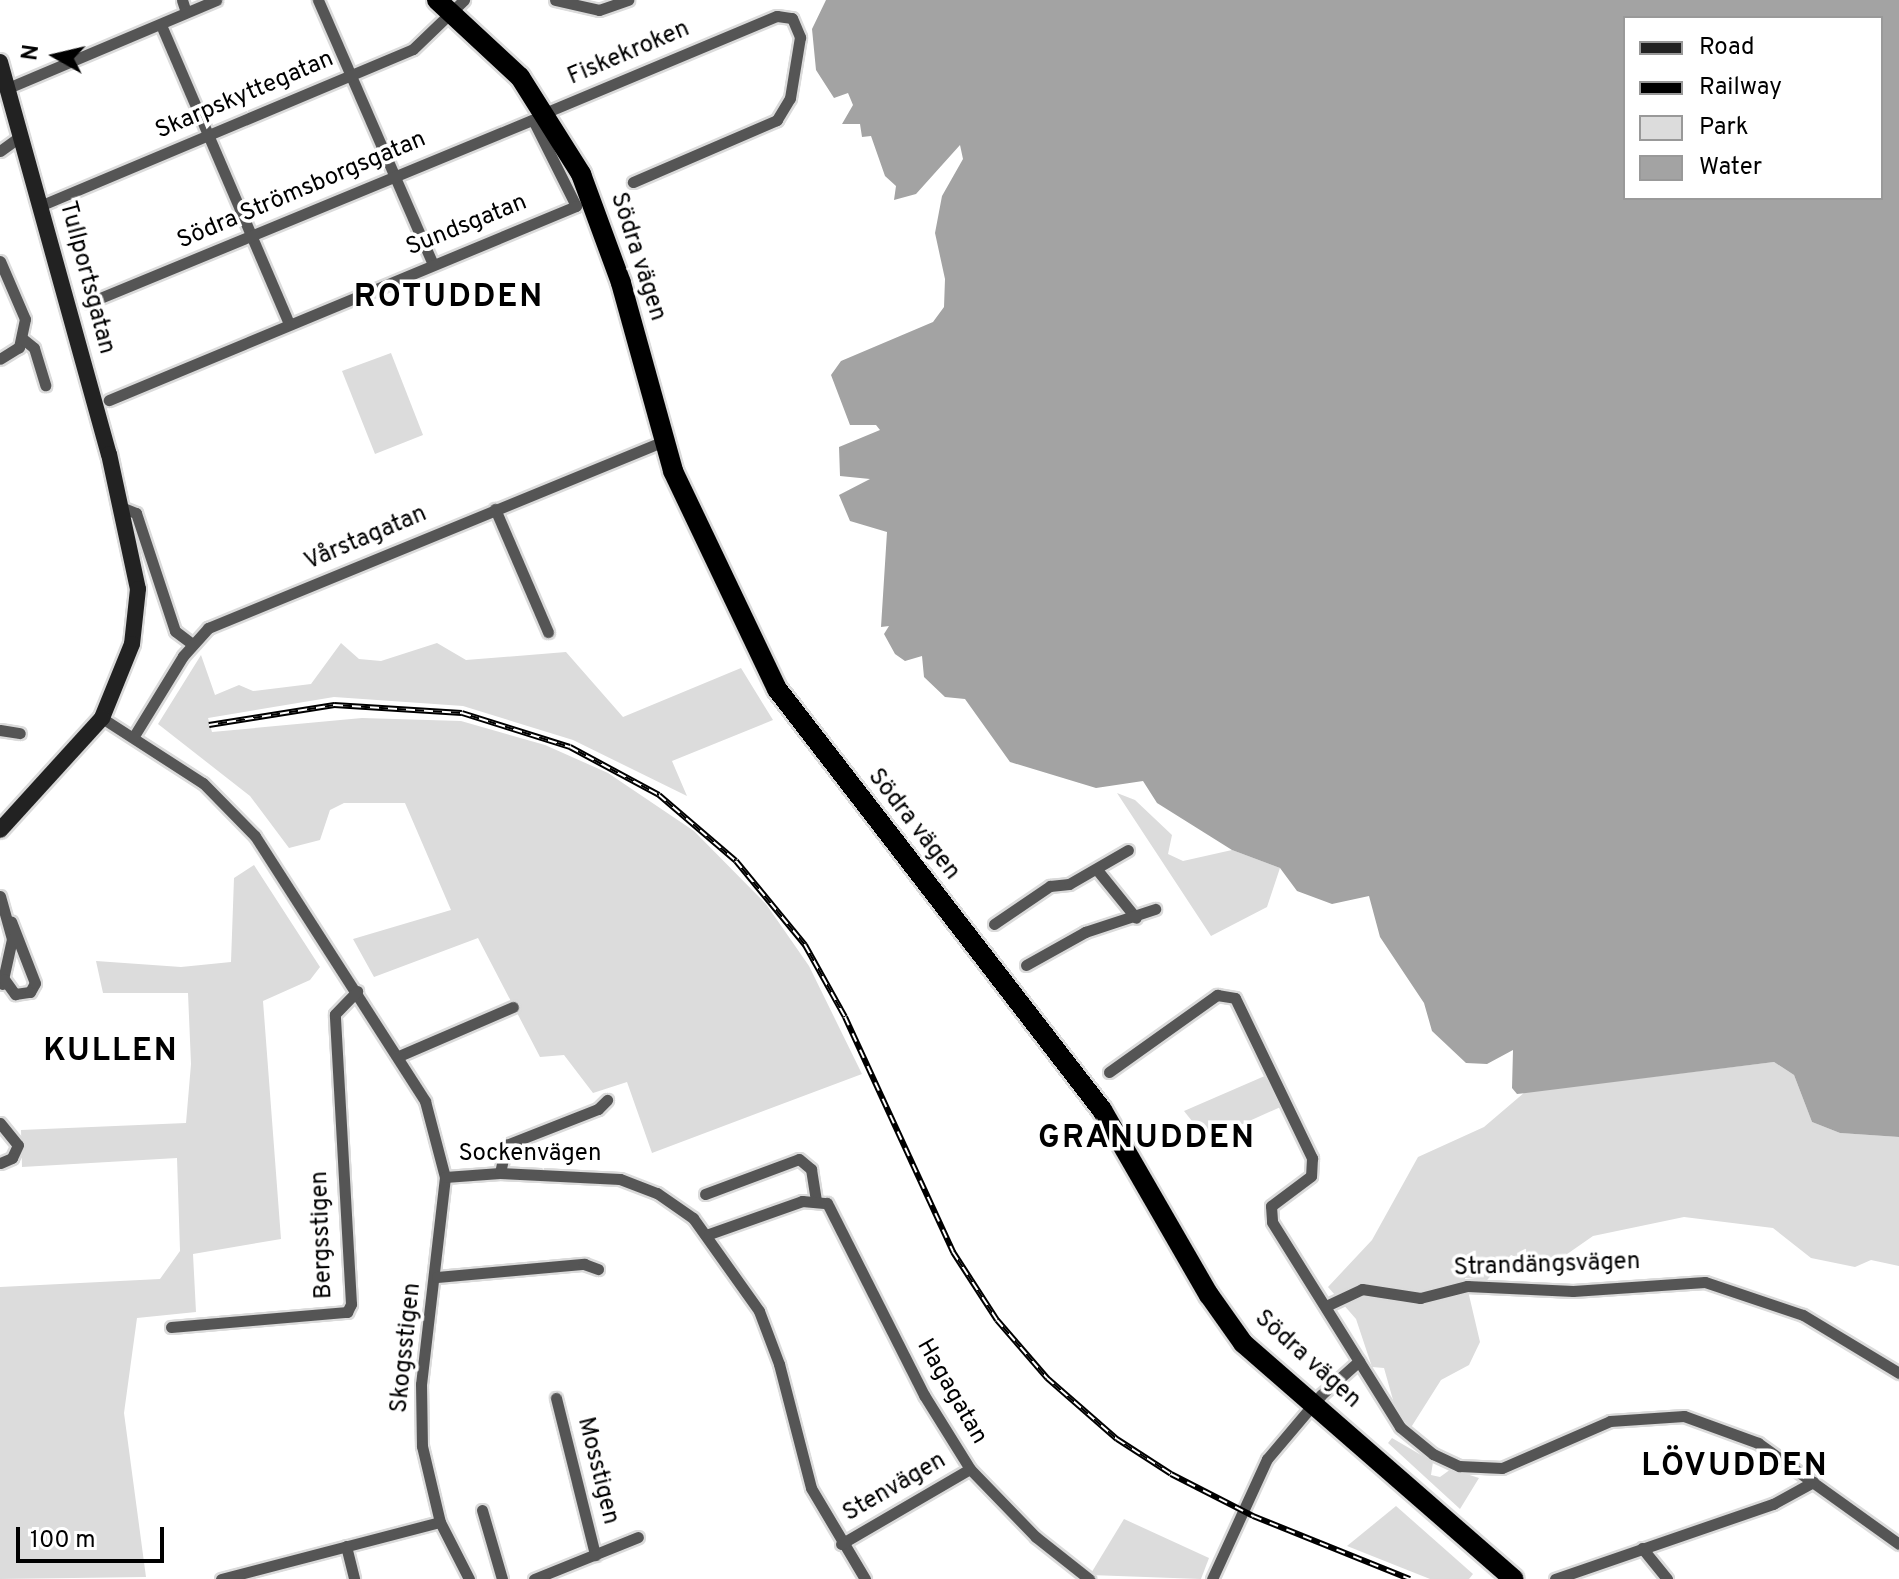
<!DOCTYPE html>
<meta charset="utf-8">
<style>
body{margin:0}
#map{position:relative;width:1899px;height:1579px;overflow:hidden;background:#fff;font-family:Overpass,sans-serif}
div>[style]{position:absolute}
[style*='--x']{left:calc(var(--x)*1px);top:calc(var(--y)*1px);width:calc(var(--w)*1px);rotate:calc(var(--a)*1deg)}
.green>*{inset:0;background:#dcdcdc}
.water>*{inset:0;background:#a3a3a3}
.roads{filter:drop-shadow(2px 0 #dbdbdb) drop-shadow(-2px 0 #dbdbdb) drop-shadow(0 2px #dbdbdb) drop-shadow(0 -2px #dbdbdb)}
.street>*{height:11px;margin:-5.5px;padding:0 5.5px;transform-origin:5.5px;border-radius:5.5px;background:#555}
.secondary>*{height:16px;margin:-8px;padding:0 8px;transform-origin:8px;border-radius:8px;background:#222}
.highway>*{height:20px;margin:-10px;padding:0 10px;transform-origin:10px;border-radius:10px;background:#000}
.rail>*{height:6px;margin-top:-3px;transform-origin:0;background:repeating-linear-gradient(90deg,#fff 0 9px,#000 0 18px);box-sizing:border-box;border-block:2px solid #000}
span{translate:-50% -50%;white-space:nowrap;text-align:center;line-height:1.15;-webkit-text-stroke:7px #fff;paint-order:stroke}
.street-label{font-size:24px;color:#000}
.district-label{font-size:32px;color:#000;font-weight:700;letter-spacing:2px}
.legend{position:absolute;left:1623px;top:16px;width:260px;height:184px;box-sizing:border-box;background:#fff;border:2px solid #999;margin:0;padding:10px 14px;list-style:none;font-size:24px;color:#000}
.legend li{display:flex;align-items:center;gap:16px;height:40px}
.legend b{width:40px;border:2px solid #999}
.north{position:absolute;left:16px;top:16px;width:80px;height:80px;-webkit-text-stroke:6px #fff;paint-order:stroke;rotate:278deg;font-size:22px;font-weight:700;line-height:32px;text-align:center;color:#000}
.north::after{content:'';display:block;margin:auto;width:28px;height:36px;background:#000;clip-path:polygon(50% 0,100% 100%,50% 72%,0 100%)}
.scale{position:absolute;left:16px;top:1527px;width:148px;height:36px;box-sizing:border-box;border:4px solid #000;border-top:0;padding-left:10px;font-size:24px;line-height:28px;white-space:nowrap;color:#000;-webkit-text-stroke:6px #fff;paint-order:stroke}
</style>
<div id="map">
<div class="green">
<div style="clip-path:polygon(391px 353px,423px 435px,375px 454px,342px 371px)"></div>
<div style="clip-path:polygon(341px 643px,359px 659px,381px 661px,437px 643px,466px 660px,566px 652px,623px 717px,741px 668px,773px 720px,672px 761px,687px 796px,573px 740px,463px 706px,334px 697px,208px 718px,212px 732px,362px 718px,461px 721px,545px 745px,608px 773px,694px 831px,766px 904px,809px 966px,862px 1074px,652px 1153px,627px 1082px,593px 1093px,564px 1055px,540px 1057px,478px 938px,374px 977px,353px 939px,451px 910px,405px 803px,344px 803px,330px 810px,320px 840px,289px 848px,250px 796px,158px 724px,201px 655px,215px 695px,239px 685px,253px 691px,311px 684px)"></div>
<div style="clip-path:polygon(1117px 793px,1135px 800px,1172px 835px,1168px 854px,1183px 861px,1232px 850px,1280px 868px,1267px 907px,1211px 936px)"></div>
<div style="clip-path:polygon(254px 865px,320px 967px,310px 980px,263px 1001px,281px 1239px,193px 1254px,196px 1312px,137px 1318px,124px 1413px,146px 1577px,0 1579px,0 1287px,160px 1279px,180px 1251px,177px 1158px,22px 1167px,21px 1130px,186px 1123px,191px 1064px,188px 993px,103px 993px,96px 961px,181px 967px,231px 962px,234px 878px)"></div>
<div style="clip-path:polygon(1774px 1062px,1794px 1075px,1812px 1122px,1840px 1133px,1899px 1137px,1899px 1266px,1871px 1260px,1855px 1267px,1811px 1258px,1773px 1228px,1684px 1217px,1593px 1236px,1537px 1275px,1526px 1261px,1511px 1255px,1487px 1280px,1465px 1278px,1480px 1342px,1469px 1365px,1441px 1380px,1410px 1429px,1397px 1414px,1384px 1368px,1372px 1367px,1356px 1319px,1328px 1287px,1372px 1240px,1418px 1157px,1484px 1127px,1525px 1092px)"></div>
<div style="clip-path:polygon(1267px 1075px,1285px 1105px,1207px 1140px,1184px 1111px)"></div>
<div style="clip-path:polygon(1392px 1438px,1433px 1462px,1431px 1475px,1440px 1477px,1451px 1469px,1479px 1478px,1460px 1509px,1388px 1443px)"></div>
<div style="clip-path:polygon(1396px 1506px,1473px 1574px,1469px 1579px,1430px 1579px,1347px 1546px)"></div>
<div style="clip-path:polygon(1124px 1519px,1209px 1558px,1201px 1579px,1090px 1575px)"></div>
</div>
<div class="water">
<div style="clip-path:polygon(evenodd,826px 0,1899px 0,1899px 1137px,1840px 1133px,1812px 1122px,1794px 1075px,1774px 1062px,1517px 1094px,1512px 1088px,1513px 1050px,1487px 1064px,1466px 1063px,1432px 1031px,1424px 1003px,1380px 937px,1369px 896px,1332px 904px,1297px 891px,1280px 868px,1232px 850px,1157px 803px,1143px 781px,1096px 788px,1010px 762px,965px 699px,945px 697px,924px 677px,922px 656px,905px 661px,895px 654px,884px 634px,889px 626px,881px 627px,887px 532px,850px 521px,839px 495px,870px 479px,840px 476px,839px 447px,880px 430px,876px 425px,850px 425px,831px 375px,841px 361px,933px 322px,944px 307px,945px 279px,935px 233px,942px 196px,963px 159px,960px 145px,916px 194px,894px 200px,896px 186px,885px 176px,871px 136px,862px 137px,860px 124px,842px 124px,853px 105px,848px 93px,834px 98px,816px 70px,812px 29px,826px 0,1625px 18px,1881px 18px,1881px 198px,1625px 198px,1625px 18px)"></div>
</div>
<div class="roads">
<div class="street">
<div style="--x:182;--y:0;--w:13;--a:72"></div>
<div style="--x:318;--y:0;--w:288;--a:66.5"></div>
<div style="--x:555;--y:0;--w:45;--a:12.8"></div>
<div style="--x:599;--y:10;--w:31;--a:-19"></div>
<div style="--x:161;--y:25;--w:325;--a:66.8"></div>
<div style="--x:8;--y:88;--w:226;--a:-22.9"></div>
<div style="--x:547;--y:112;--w:249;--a:-22.7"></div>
<div style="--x:777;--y:16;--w:15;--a:8"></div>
<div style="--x:792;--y:18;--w:21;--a:67"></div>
<div style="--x:800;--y:37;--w:62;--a:99.3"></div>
<div style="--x:790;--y:98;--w:26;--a:121"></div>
<div style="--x:777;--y:120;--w:157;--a:156.7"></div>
<div style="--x:0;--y:151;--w:26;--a:-36"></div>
<div style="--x:42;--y:205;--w:402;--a:-22.8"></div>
<div style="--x:413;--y:49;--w:71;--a:-43.9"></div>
<div style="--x:0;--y:261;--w:63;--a:66.7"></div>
<div style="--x:25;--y:319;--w:29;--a:102"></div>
<div style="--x:19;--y:347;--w:22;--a:148"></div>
<div style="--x:88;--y:303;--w:481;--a:-22.4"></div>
<div style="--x:533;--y:120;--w:96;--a:63.4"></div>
<div style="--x:576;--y:206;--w:506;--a:157.44"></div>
<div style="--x:23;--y:339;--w:14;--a:39"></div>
<div style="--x:34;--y:348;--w:39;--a:73"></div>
<div style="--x:123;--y:508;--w:14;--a:21"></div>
<div style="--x:136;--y:513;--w:124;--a:71.7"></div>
<div style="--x:175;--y:631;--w:21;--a:37"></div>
<div style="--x:495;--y:509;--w:134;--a:66.7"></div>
<div style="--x:102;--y:718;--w:120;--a:32.8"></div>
<div style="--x:203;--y:783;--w:74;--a:45.5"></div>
<div style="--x:255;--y:836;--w:315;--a:57.3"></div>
<div style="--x:425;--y:1101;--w:79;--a:75.3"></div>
<div style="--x:445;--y:1177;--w:208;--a:96.6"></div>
<div style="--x:421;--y:1384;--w:62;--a:89.1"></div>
<div style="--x:422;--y:1446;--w:78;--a:76.7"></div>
<div style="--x:440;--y:1522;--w:64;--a:63"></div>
<div style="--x:0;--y:730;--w:20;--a:9"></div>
<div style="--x:134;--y:736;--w:94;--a:-58.5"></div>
<div style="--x:183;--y:656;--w:38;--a:-48"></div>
<div style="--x:208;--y:628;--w:493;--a:-22.3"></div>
<div style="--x:1098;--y:871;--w:60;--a:51"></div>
<div style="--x:0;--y:896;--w:45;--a:74.4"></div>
<div style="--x:12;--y:939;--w:46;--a:102.5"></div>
<div style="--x:994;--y:924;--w:68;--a:-34.2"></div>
<div style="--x:1050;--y:886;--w:19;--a:-6"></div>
<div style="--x:1069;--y:884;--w:68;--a:-30"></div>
<div style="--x:1026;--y:965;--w:68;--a:-29.2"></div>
<div style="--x:1085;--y:932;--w:74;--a:-18.2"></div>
<div style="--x:4;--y:979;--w:19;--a:54"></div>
<div style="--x:15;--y:994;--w:15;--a:-8"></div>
<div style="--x:30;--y:992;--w:10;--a:-61"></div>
<div style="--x:35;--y:983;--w:66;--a:-111.2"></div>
<div style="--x:399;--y:1056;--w:124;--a:-23.3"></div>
<div style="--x:1109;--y:1072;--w:133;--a:-35.5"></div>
<div style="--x:1217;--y:995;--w:18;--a:9"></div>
<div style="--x:1235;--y:998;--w:178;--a:64.3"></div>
<div style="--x:1312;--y:1158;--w:18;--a:93"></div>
<div style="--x:1311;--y:1176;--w:50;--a:143.1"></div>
<div style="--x:1271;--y:1206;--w:16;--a:86"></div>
<div style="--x:1272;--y:1222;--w:242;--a:58"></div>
<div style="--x:1400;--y:1427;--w:43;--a:39.3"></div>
<div style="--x:1433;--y:1454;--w:29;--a:25"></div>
<div style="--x:1459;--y:1466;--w:43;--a:2.7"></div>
<div style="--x:1502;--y:1468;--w:118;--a:-23.5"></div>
<div style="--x:1610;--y:1421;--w:74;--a:-3.9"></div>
<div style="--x:1684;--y:1416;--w:79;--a:20"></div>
<div style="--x:1758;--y:1443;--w:173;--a:35.6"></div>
<div style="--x:0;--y:1123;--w:28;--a:51"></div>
<div style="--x:18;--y:1145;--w:14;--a:115"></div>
<div style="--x:12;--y:1158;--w:13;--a:157"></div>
<div style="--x:500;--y:1173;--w:29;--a:-78"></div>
<div style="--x:506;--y:1145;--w:99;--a:-21.4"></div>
<div style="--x:598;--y:1109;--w:13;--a:-45"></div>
<div style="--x:445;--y:1177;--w:55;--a:-4.2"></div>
<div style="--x:500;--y:1173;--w:120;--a:2.9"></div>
<div style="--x:620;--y:1179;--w:40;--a:21"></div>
<div style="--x:657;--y:1193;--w:44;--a:34.8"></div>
<div style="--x:693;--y:1218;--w:114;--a:54.6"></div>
<div style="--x:759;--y:1311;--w:57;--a:69.3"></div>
<div style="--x:779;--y:1364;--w:128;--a:75.5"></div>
<div style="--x:811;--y:1488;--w:106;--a:59.3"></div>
<div style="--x:705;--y:1194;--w:100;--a:-20.4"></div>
<div style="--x:799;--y:1159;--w:16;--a:40"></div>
<div style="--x:811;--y:1169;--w:30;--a:81"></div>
<div style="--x:709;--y:1234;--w:99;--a:-19.5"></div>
<div style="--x:802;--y:1201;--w:25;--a:5"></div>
<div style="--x:827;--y:1203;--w:215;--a:63.2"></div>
<div style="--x:924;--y:1395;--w:87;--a:58.1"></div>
<div style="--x:970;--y:1469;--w:95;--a:45.9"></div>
<div style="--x:1036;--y:1537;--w:68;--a:38.4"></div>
<div style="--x:437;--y:1277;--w:148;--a:-5.1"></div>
<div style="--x:584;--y:1264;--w:15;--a:20"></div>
<div style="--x:1326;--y:1306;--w:40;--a:-25"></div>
<div style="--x:1362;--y:1289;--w:59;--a:8.8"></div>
<div style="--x:1420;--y:1298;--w:49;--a:-14.3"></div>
<div style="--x:1467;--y:1286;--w:106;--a:2.7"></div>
<div style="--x:1573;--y:1291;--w:132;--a:-3.9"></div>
<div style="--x:1705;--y:1282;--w:103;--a:18.6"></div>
<div style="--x:1803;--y:1315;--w:112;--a:31.1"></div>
<div style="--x:171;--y:1327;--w:177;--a:-4.9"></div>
<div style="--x:347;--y:1312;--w:9;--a:-63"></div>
<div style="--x:351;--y:1304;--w:290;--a:-93.2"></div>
<div style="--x:335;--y:1014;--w:32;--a:-46"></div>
<div style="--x:556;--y:1398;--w:162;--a:76"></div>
<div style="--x:482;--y:1510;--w:72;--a:73.8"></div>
<div style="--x:841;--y:1544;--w:149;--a:-30.2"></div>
<div style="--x:346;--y:1546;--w:34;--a:76"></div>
<div style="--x:1642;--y:1548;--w:40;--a:51"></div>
<div style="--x:221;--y:1579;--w:226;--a:-14.6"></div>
<div style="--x:534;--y:1579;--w:112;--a:-22"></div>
<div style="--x:1212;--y:1579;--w:132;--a:-65.4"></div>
<div style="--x:1267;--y:1459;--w:84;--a:-49.8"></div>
<div style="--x:1321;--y:1395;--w:51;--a:-41.8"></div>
<div style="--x:1555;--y:1579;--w:231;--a:-19"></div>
<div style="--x:1773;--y:1504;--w:46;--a:-28.8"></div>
</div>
<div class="secondary">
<div style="--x:0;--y:62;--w:407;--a:74.5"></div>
<div style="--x:109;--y:454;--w:138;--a:77.9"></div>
<div style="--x:138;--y:589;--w:55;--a:96.2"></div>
<div style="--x:132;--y:644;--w:80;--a:112.1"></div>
<div style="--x:102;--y:718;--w:151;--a:132.3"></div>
</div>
<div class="highway">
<div style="--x:437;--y:0;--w:113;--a:42.9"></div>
<div style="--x:520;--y:77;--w:115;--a:57.8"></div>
<div style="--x:581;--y:174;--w:116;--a:69.8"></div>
<div style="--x:621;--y:283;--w:195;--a:74.5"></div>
<div style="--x:673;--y:471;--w:242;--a:64.5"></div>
<div style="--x:777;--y:689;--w:532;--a:52.33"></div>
<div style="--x:1102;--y:1110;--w:214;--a:60"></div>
<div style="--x:1209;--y:1295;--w:59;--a:54.7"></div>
<div style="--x:1243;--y:1343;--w:359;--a:41.1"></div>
</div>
</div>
<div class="rail">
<div style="--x:209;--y:725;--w:127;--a:-9.1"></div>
<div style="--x:334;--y:705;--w:128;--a:3.6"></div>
<div style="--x:462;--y:713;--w:113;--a:17.5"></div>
<div style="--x:570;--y:747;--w:101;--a:28.3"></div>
<div style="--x:659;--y:795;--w:101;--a:40.6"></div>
<div style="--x:736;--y:861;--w:109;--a:50.6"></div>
<div style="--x:805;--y:945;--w:82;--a:60.9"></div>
<div style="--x:845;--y:1017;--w:259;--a:65.3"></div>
<div style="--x:953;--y:1252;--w:81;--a:57.1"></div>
<div style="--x:997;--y:1320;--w:77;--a:49.2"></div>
<div style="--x:1047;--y:1378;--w:93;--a:41.1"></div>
<div style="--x:1117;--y:1439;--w:64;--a:32.9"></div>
<div style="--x:1171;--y:1474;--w:92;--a:27.1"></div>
<div style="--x:1253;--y:1516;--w:169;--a:21.9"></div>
</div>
<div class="street-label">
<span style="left:629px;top:54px;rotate:-23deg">Fiskekroken</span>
<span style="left:245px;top:96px;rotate:-23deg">Skarpskyttegatan</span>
<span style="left:302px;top:191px;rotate:-23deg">Södra Strömsborgsgatan</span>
<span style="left:467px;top:226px;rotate:-22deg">Sundsgatan</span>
<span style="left:637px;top:257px;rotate:72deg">Södra vägen</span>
<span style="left:86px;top:278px;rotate:75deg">Tullportsgatan</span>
<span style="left:366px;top:539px;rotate:-23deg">Vårstagatan</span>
<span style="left:913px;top:825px;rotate:52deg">Södra vägen</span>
<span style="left:530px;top:1155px">Sockenvägen</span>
<span style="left:323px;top:1235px;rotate:-92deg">Bergsstigen</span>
<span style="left:1547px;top:1266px;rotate:-2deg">Strandängsvägen</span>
<span style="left:407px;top:1348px;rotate:-84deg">Skogsstigen</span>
<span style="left:1307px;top:1360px;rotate:42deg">Södra vägen</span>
<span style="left:951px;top:1392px;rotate:60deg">Hagagatan</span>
<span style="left:597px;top:1471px;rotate:76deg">Mosstigen</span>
<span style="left:895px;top:1488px;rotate:-30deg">Stenvägen</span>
</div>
<div class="district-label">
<span style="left:449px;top:298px">ROTUDDEN</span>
<span style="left:111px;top:1052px">KULLEN</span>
<span style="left:1147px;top:1139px">GRANUDDEN</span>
<span style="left:1735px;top:1467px">LÖVUDDEN</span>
</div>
<ul class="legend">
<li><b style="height:10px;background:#222"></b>Road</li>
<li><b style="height:10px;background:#000"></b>Railway</li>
<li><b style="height:22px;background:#dcdcdc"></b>Park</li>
<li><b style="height:22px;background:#a3a3a3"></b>Water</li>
</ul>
<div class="north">N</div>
<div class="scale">100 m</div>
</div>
